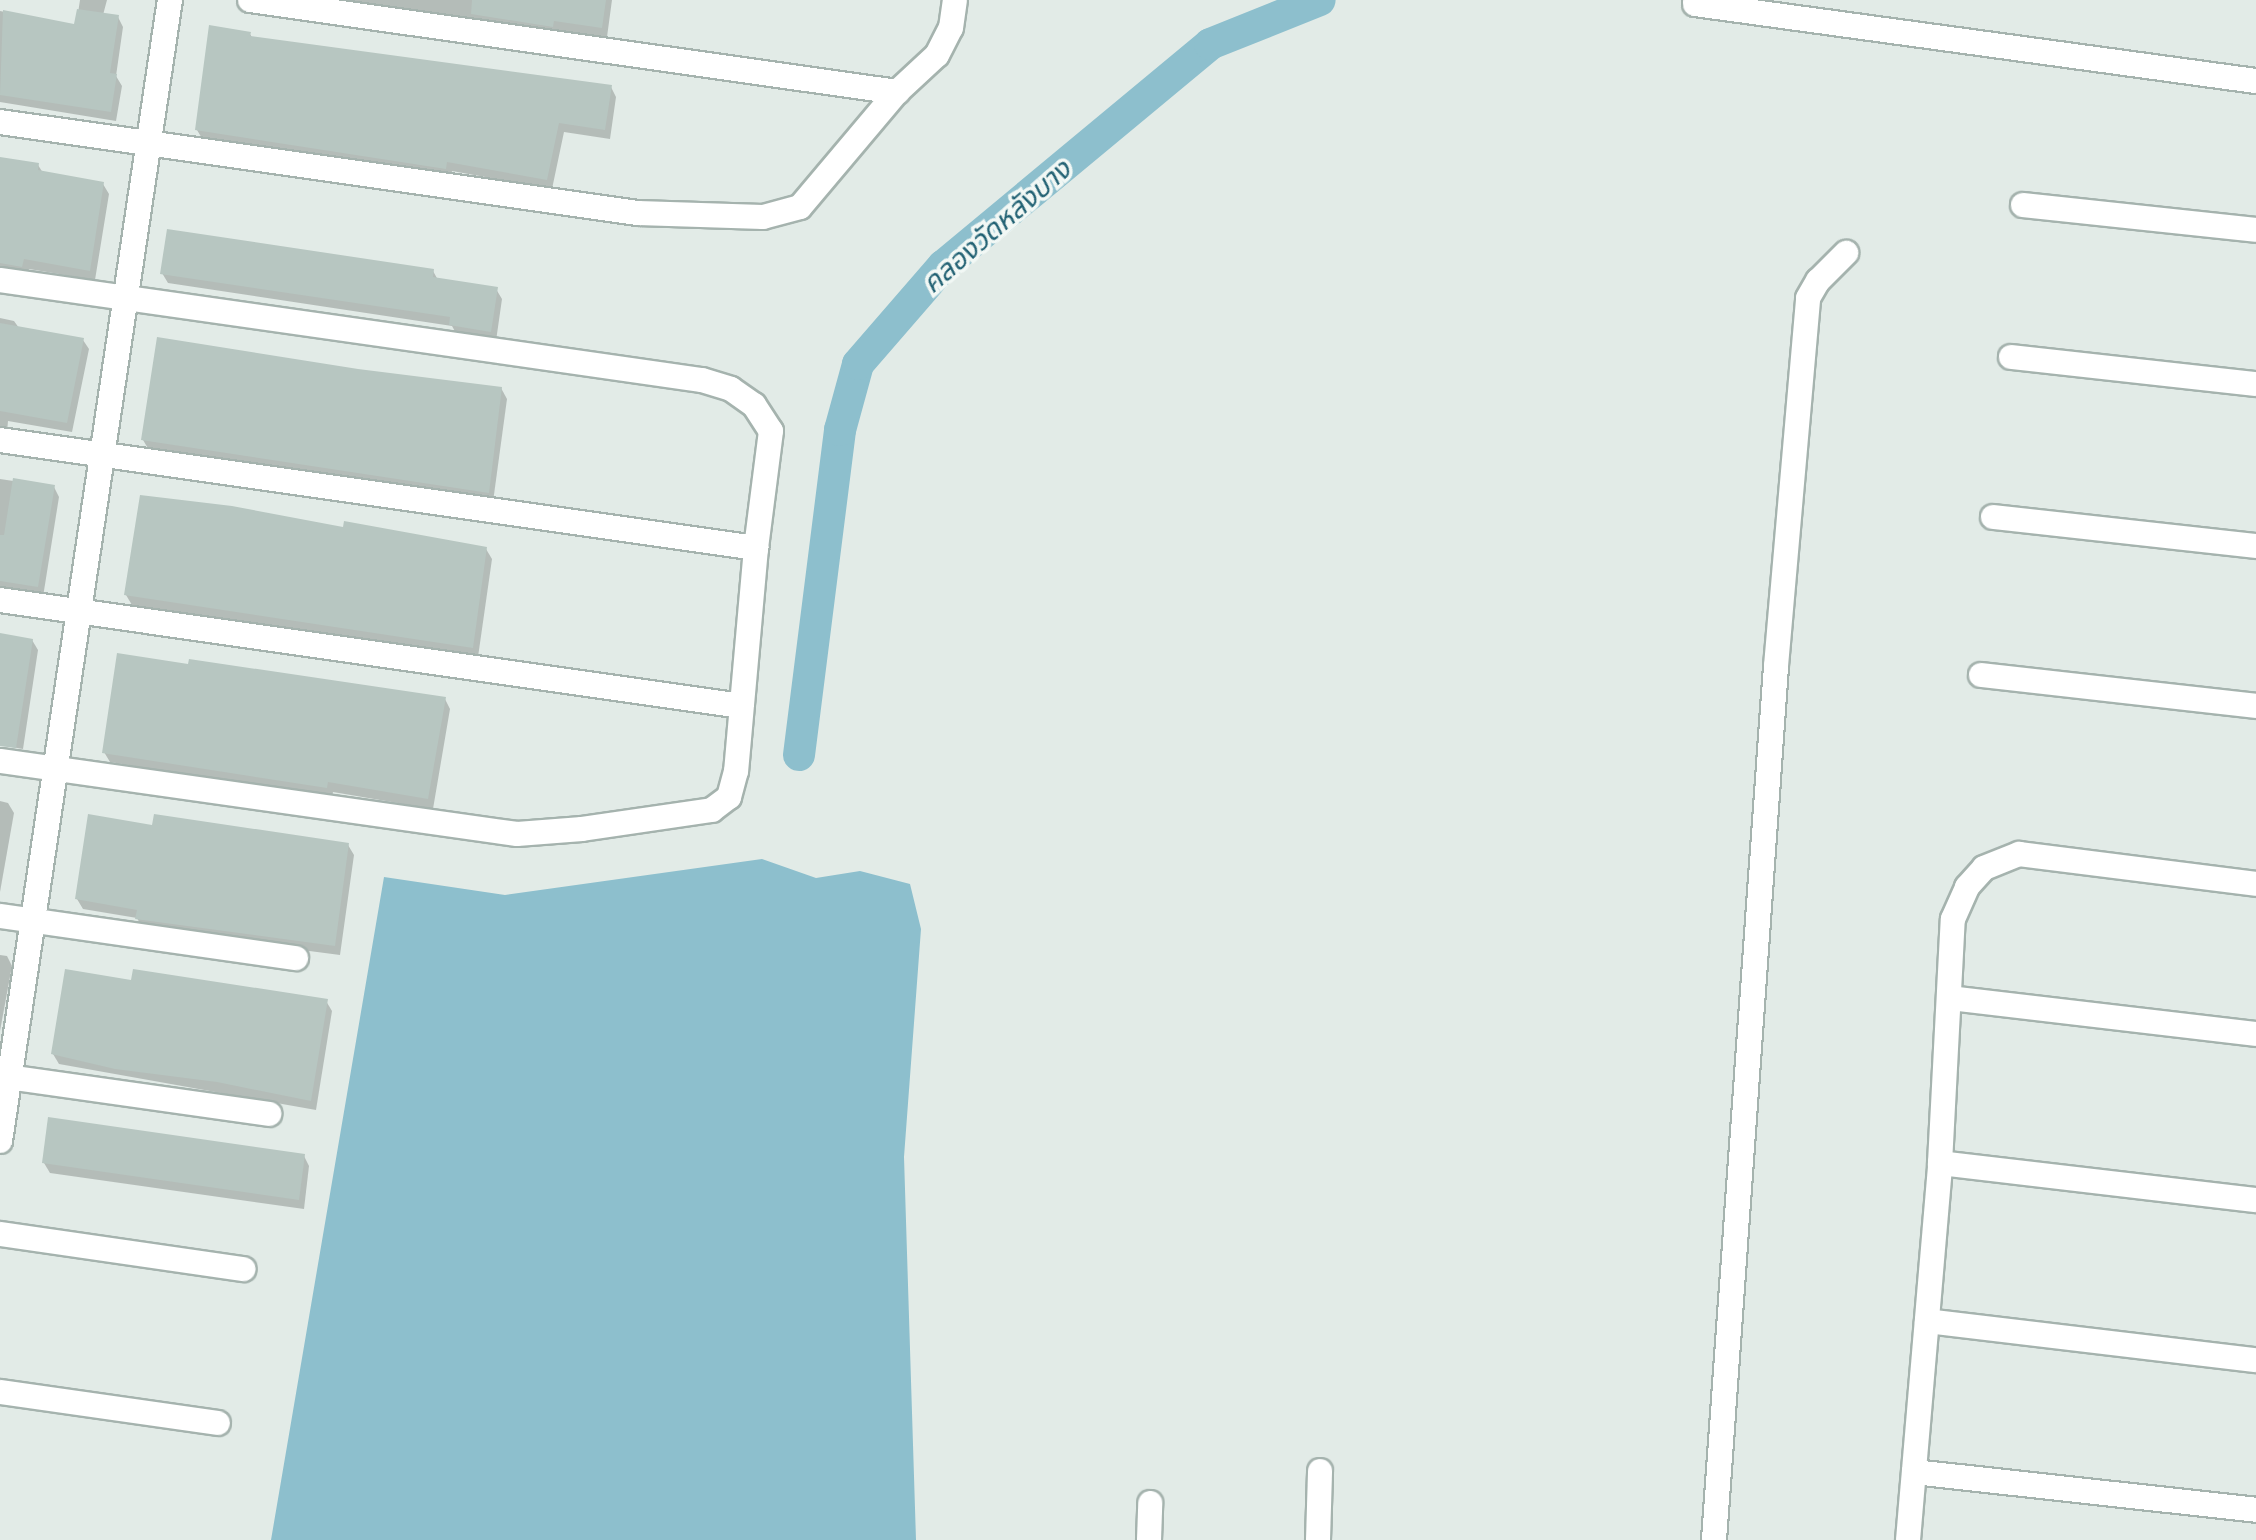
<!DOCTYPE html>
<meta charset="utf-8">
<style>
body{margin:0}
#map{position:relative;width:2256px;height:1540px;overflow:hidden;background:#e2ebe7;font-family:Inter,"Noto Sans Thai",sans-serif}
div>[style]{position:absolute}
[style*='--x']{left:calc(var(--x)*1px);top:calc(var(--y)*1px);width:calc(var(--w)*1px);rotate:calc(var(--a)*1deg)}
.water>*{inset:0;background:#8dbfcd}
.shadow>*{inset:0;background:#0003}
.canal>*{height:32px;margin:-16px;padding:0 16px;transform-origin:16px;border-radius:16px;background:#8dbfcd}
.building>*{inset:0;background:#b7c6c1}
.roads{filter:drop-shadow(2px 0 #a5b3ae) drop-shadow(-2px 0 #a5b3ae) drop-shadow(0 2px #a5b3ae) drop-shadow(0 -2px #a5b3ae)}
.minor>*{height:24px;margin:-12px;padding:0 12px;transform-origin:12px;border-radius:12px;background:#fff}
span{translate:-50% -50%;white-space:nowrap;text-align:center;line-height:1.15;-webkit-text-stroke:7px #f2f8f5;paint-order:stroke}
.water-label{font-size:28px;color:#216173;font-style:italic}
</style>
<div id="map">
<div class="water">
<div style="clip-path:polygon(762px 859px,816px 878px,860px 871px,910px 884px,921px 929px,904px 1157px,916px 1540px,271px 1540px,384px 877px,505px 895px)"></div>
</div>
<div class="shadow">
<div style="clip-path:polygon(80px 0,107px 0,103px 15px,118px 17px,123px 27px,116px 76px,122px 86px,116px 121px,0 102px,0 11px,76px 26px)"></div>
<div style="clip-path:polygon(298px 0,612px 0,607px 37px,559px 30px,558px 36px)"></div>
<div style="clip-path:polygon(250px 34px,253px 39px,611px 87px,616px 97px,610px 139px,564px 132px,552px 189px,452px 171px,451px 178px,203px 140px,197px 130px)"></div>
<div style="clip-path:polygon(0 160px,38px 165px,43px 173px,103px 184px,109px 194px,95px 280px,29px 269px,27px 276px,0 272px)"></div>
<div style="clip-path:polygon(433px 271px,438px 280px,496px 289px,502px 299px,496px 341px,457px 335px,452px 326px,168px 283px,162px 273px)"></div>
<div style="clip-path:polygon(0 318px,14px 321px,19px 328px,83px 340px,89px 349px,72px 432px,8px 421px,7px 433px,0 432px)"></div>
<div style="clip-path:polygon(358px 371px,501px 388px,507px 399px,493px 502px,149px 450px,143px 440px)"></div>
<div style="clip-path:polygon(0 479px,54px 487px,59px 497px,43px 597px,0 589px)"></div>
<div style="clip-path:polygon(345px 529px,486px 549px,492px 559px,478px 657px,132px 605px,126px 595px)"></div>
<div style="clip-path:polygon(0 636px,32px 640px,38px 650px,23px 749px,0 745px)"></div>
<div style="clip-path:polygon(445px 699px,450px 709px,433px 809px,333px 792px,332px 797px,110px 762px,104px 752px)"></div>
<div style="clip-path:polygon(0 801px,8px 803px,14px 813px,0 892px)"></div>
<div style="clip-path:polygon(154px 828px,348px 845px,354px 855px,340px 955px,143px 929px,137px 918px,83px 909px,77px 899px)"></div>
<div style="clip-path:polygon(0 955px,7px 956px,12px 966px,0 1031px)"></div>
<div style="clip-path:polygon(132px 982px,326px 1001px,332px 1011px,316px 1110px,59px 1064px,53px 1054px)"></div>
<div style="clip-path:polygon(304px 1156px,309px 1166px,304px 1209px,50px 1173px,44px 1163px)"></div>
</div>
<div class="canal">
<div style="--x:799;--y:755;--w:328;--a:-82.8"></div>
<div style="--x:840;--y:430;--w:68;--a:-74.7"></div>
<div style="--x:858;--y:364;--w:130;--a:-49.1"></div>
<div style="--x:943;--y:266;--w:347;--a:-39.7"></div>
<div style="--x:1210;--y:44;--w:118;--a:-21.8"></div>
</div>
<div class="building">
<div style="clip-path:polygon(472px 0,606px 0,602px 28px,554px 21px,553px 27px,471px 14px)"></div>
<div style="clip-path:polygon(77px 9px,119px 15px,110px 73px,117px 74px,111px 112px,0 95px,3px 10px,74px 24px)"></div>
<div style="clip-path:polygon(209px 25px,251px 32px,250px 36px,612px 85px,605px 130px,559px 123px,547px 180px,447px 162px,446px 169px,195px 130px)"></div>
<div style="clip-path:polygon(0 157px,39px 163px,38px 170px,104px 182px,90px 271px,24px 259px,22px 267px,0 263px)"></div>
<div style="clip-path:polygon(167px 229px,434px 269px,433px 277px,498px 287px,491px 332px,449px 325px,450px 317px,160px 274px)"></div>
<div style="clip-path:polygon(0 323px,84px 338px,67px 423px,0 411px)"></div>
<div style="clip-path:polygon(157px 337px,358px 369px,502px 387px,489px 493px,141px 440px)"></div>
<div style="clip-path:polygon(13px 478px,55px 485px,38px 587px,0 581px,0 535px,4px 535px)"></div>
<div style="clip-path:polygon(140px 495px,232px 506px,343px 527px,344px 521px,487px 547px,473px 648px,124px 595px)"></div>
<div style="clip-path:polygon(0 633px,33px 639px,16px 748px,0 746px)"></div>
<div style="clip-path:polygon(117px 653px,188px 664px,189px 659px,446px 697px,428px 799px,328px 782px,327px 788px,102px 753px)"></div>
<div style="clip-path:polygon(88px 814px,152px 825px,154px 814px,349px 843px,335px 946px,135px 919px,137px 910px,75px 899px)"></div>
<div style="clip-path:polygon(65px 969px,131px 980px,133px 969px,328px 999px,311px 1101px,217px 1082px,115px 1069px,51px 1054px)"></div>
<div style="clip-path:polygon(48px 1117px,305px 1154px,299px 1200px,42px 1163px)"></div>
</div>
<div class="roads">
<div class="minor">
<div style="--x:250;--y:0;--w:654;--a:8.09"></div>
<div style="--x:1695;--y:4;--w:566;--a:7.82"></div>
<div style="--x:0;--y:122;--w:644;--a:8.12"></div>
<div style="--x:638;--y:213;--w:125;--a:1.8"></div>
<div style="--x:763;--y:217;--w:38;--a:-15"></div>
<div style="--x:800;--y:207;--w:150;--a:-49.9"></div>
<div style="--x:897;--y:92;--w:54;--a:-42.8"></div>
<div style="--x:937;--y:55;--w:30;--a:-63"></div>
<div style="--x:951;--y:28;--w:28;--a:-82"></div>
<div style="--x:2023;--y:205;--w:234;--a:6.1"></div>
<div style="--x:0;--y:280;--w:709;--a:8.11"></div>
<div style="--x:702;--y:380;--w:30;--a:17"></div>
<div style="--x:731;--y:389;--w:28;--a:35"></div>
<div style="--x:754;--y:405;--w:31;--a:57"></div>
<div style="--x:771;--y:431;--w:118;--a:97.3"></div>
<div style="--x:756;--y:548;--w:224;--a:95.1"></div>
<div style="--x:736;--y:771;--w:27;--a:105"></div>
<div style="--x:729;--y:797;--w:21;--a:143"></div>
<div style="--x:712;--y:810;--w:131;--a:171.7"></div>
<div style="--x:582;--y:829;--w:65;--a:175.6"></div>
<div style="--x:517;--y:834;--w:522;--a:-171.96"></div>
<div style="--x:2011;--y:357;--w:246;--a:6.3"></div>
<div style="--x:0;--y:440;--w:764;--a:8.13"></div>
<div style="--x:1993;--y:517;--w:265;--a:6.3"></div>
<div style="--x:0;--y:600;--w:749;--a:8.14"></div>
<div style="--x:1981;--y:675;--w:277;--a:6.4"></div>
<div style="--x:0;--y:916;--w:299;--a:8.1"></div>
<div style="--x:1950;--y:998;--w:308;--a:6.7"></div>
<div style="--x:0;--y:1076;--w:272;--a:8"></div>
<div style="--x:0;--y:1141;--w:1154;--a:-81.53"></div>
<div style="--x:1940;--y:1163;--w:318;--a:6.7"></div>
<div style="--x:0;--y:1234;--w:246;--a:8.2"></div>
<div style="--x:1927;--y:1321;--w:331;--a:6.8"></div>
<div style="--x:0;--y:1392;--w:220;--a:8.1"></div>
<div style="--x:1914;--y:1472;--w:344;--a:6.3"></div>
<div style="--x:1149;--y:1540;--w:37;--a:-88"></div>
<div style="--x:1318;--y:1540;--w:69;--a:-88.3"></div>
<div style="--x:1714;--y:1540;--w:876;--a:-85.94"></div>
<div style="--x:1776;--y:666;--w:369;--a:-85"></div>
<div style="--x:1808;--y:298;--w:20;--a:-60"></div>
<div style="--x:1818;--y:281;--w:40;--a:-45"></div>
<div style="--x:1908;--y:1540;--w:378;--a:-85.1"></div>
<div style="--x:1940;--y:1163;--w:244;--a:-87"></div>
<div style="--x:1953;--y:919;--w:35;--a:-66"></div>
<div style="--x:1967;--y:887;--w:25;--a:-48"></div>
<div style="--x:1984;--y:868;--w:38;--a:-22"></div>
<div style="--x:2019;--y:854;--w:239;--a:7.2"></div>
</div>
</div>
<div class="water-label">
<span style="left:996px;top:226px;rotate:-41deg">คลองวัดหลังบาง</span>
</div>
</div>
